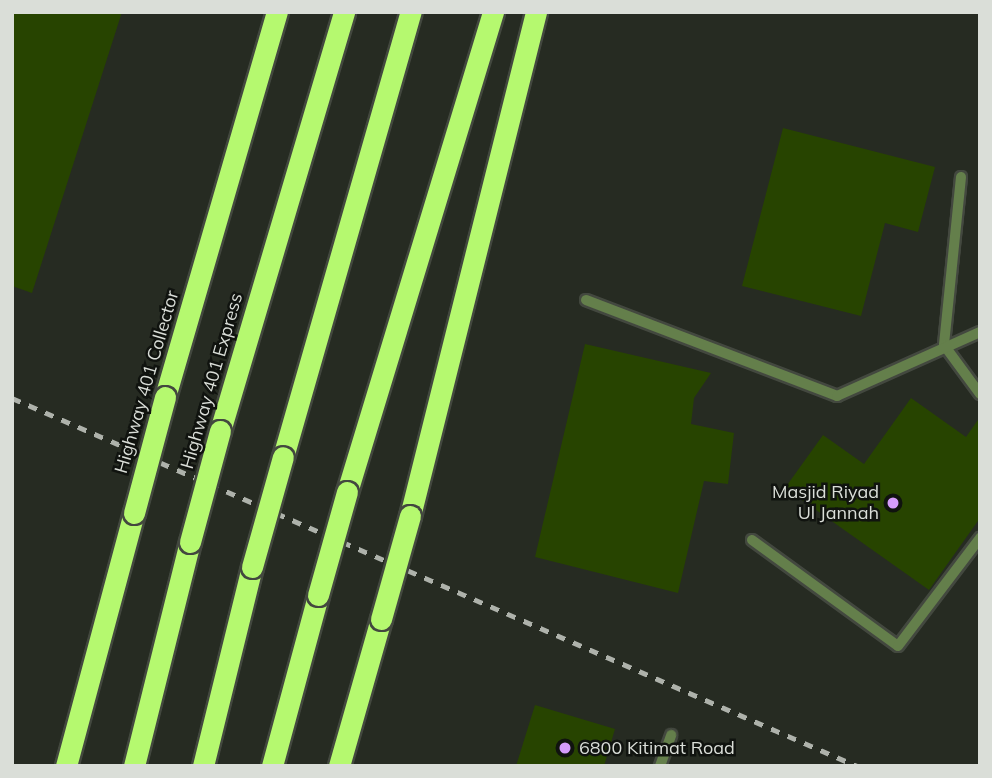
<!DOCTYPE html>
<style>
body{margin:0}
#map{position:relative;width:992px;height:778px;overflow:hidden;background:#262b22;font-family:Mulish,sans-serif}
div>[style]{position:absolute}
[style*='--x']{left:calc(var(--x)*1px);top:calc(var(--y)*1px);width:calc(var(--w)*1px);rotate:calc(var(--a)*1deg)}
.building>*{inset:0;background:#274400}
.roads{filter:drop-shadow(2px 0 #43483f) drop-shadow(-2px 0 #43483f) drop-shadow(0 2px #43483f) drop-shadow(0 -2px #43483f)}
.lane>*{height:10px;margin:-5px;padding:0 5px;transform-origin:5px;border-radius:5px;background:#647f4b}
.highway>*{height:21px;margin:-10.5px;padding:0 10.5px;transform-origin:10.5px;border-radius:10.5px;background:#b5f96f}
.rail>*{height:5px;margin-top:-2.5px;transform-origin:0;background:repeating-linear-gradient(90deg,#aeb2ab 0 9px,transparent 0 18px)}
.bridges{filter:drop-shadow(2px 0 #43483f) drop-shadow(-2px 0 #43483f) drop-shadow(0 2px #43483f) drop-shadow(0 -2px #43483f)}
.highway-bridge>*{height:21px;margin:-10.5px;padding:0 10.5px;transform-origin:10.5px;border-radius:10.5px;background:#b5f96f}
.dots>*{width:19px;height:19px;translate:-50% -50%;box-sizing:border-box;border:4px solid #10130f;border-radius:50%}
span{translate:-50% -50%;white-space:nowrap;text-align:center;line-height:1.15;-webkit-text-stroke:5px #10130f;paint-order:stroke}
.street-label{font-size:18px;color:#daded8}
.poi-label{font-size:18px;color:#daded8}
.right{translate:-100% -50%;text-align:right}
.left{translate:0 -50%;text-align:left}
.frame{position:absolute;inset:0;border:14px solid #daded8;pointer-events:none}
</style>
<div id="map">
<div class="building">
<div style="clip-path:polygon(12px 12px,122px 12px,32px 293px,12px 286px)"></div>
<div style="clip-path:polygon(783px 128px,935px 167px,918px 232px,885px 223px,861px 316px,742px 286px)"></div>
<div style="clip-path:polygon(585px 344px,711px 373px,694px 398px,691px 424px,734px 433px,728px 484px,704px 481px,678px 593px,535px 557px)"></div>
<div style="clip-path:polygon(911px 398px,966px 437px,980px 417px,980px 518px,929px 590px,785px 488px,823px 435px,864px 464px)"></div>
<div style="clip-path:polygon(535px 705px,615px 729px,604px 766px,516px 766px)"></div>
</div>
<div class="roads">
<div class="lane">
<div style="--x:961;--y:177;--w:169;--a:95.8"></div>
<div style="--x:944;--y:345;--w:61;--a:53.7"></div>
<div style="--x:586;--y:300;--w:269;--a:20.9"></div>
<div style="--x:837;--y:396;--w:157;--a:-24.1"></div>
<div style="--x:752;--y:540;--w:180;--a:36"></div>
<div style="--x:898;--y:646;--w:136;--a:-52.8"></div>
<div style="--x:660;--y:766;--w:33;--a:-70"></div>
</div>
<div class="highway">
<div style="--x:165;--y:397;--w:401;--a:-73.8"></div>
<div style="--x:220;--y:431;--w:437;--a:-73.5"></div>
<div style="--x:283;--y:457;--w:463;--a:-74"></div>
<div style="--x:347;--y:492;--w:502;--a:-73.08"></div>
<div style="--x:410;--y:516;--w:520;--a:-75.96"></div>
<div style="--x:66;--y:766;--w:262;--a:-75"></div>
<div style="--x:134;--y:766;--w:231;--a:-76"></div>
<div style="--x:203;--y:766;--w:205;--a:-76.2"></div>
<div style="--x:272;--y:766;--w:177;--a:-74.9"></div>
<div style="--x:339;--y:766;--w:153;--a:-74.1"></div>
</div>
</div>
<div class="rail">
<div style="--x:12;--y:398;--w:922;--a:23.53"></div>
</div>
<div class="bridges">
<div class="highway-bridge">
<div style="--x:134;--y:513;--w:120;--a:-75"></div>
<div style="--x:190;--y:542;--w:115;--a:-74.9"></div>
<div style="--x:252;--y:567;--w:114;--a:-74.3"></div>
<div style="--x:318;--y:595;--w:107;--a:-74.3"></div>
<div style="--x:381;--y:619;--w:107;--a:-74.3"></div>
</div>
</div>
<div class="dots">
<div style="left:893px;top:503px;background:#d59cfb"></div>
<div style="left:565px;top:748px;background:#d59cfb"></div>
</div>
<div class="street-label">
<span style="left:212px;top:381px;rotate:-74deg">Highway 401 Express</span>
<span style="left:147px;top:382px;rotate:-74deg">Highway 401 Collector</span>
</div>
<div class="poi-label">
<span class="right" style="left:879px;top:503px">Masjid Riyad<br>Ul Jannah</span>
<span class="left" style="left:579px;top:748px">6800 Kitimat Road</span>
</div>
<div class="frame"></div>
</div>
